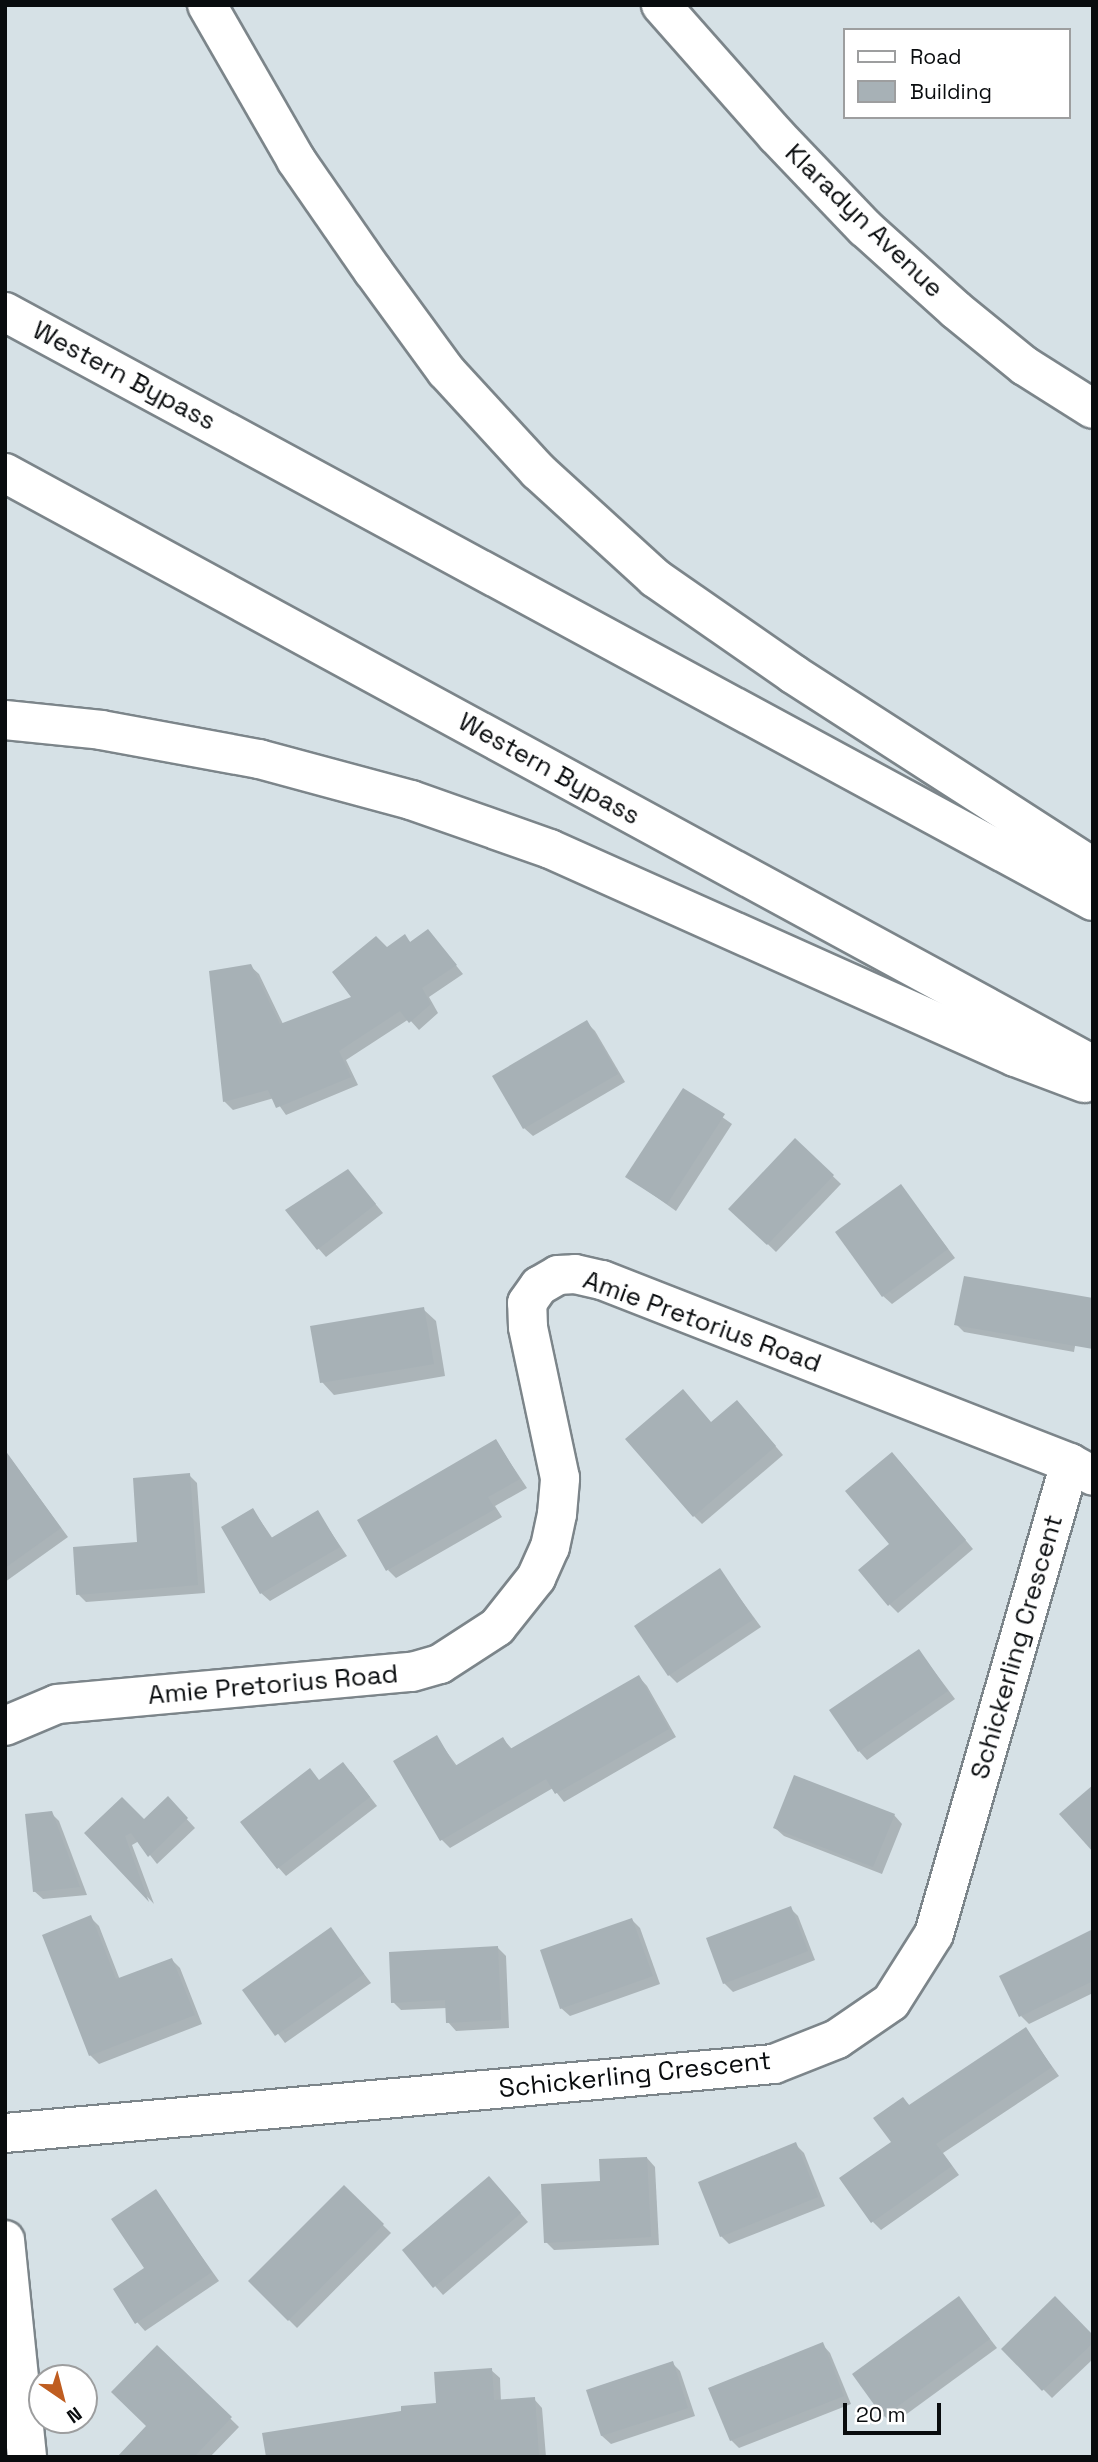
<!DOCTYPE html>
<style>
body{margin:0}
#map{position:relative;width:1098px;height:2462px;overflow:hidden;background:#d6e1e6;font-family:"Space Grotesk",sans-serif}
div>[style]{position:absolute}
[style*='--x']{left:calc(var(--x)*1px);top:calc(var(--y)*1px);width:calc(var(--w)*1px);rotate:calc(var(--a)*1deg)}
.shadow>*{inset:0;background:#0003}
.building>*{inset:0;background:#a7b1b6}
.roads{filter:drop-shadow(2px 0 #7c858a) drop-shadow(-2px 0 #7c858a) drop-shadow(0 2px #7c858a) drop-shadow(0 -2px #7c858a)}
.minor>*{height:38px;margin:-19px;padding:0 19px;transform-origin:19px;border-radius:19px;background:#fff}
.highway>*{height:38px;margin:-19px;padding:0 19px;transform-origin:19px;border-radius:19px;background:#fff}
span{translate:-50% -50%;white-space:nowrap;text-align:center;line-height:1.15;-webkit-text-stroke:5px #fff;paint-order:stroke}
.street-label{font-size:26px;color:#090c0e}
.frame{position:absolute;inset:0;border:7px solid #090c0e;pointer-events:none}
.legend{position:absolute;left:843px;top:28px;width:228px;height:91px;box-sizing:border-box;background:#fff;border:2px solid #9d9e9f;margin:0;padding:9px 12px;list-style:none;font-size:21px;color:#090c0e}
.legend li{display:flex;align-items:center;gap:14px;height:35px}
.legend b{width:35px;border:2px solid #9d9e9f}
.north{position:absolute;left:28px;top:2364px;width:70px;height:70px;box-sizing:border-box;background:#fff;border:2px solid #9d9e9f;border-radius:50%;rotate:145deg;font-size:19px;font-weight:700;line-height:28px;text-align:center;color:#090c0e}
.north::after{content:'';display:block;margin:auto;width:24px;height:32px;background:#bf5d20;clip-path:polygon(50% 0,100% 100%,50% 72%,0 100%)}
.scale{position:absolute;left:843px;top:2403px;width:98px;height:32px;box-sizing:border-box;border:4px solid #090c0e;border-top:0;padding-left:9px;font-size:21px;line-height:24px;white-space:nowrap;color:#090c0e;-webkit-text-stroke:5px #fff;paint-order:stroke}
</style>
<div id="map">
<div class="shadow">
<div style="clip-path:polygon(428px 931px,463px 974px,429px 997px,438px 1013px,419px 1030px,409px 1019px,346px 1060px,358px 1085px,286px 1115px,274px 1098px,233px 1110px,224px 1101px,250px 966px,259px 974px,283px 1024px,354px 998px,387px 950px,404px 936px,411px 943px)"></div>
<div style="clip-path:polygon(587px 1023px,595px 1031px,625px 1082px,533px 1136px,524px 1128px)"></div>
<div style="clip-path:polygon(684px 1090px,732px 1124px,676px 1211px,628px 1177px)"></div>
<div style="clip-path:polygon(795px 1140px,841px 1184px,776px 1252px,731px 1209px)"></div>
<div style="clip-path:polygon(348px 1171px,383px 1213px,326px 1257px,318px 1248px)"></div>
<div style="clip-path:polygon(901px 1186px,955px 1258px,892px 1304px,883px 1296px)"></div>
<div style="clip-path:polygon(1082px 1305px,1074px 1352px,964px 1332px,956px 1324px)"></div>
<div style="clip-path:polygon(423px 1309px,436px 1321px,445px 1376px,334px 1395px,322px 1382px)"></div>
<div style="clip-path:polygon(745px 1410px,783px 1455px,702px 1524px,694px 1516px,711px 1424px)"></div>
<div style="clip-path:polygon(496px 1441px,527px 1488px,495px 1506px,502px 1517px,396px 1578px,388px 1570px)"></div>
<div style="clip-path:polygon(8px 1455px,68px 1537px,5px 1582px,5px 1457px)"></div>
<div style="clip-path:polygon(900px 1462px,973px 1549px,898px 1613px,890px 1605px)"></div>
<div style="clip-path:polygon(189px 1475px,197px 1483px,205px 1593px,86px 1602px,78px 1594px,139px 1544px)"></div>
<div style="clip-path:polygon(253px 1510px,273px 1539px,318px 1513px,347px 1556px,270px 1601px,261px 1593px)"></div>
<div style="clip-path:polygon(720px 1571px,761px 1627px,677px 1683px,669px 1675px)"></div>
<div style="clip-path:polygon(919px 1651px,955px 1699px,867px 1760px,859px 1751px)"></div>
<div style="clip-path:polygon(639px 1677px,647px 1686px,676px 1737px,564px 1802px,553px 1788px,450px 1848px,442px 1840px,395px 1761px,436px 1737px,457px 1766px,503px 1739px,512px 1749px)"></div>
<div style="clip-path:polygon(351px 1772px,377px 1806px,286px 1876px,278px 1867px,320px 1782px)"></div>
<div style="clip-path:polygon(168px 1799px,195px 1828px,157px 1864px,139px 1841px,132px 1845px,154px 1904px,87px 1833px,144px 1822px)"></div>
<div style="clip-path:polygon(51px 1813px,59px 1821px,87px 1895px,43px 1899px,34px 1891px)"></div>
<div style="clip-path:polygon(894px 1815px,902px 1824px,882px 1874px,784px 1836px,775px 1828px)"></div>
<div style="clip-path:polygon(790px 1908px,798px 1916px,815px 1960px,733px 1992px,724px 1983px)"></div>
<div style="clip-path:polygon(91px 1918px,99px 1926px,120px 1980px,172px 1960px,180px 1968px,202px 2024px,99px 2064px,90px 2055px)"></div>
<div style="clip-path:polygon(632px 1920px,640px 1928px,660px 1984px,570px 2016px,561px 2008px)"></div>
<div style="clip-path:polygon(330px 1929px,371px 1983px,285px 2043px,245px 1990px)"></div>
<div style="clip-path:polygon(1093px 1932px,1093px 1993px,1029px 2024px,1021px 2016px)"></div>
<div style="clip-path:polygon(498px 1948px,506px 1956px,509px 2028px,456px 2031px,448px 2022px,447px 2008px,401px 2010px,393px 2002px)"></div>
<div style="clip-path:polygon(1026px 2030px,1059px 2076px,943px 2153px,959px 2175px,881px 2230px,873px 2222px,903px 2099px,910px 2106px)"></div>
<div style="clip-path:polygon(795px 2144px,804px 2153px,825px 2206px,729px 2244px,721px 2236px)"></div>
<div style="clip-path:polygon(647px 2158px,655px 2167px,659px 2245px,554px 2250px,546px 2242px,601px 2182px)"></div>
<div style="clip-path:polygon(497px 2186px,528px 2222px,443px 2295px,435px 2286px)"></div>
<div style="clip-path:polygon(344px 2187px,391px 2233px,297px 2328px,250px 2281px)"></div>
<div style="clip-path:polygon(156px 2192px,219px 2281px,145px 2331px,137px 2322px)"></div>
<div style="clip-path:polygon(959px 2299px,997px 2348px,893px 2424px,884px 2416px)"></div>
<div style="clip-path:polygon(1093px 2337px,1093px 2359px,1052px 2398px,1003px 2349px)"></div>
<div style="clip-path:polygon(822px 2344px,830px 2353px,851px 2404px,739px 2448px,731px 2440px)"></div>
<div style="clip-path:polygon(157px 2347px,239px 2427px,210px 2457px,142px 2457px,149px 2426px)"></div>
<div style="clip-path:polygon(672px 2363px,680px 2371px,695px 2416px,611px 2444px,602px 2436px,588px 2391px)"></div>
<div style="clip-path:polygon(491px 2370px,500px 2378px,501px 2402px,534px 2399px,542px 2408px,546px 2457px,268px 2457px,438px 2404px)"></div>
</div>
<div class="building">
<div style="clip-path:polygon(428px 929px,457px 965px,422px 988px,431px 1004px,409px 1023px,400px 1011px,339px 1051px,351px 1077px,276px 1108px,268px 1090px,223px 1102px,209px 971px,251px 964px,280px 1024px,351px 997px,332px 972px,376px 936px,387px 947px,405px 934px,410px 942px)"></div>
<div style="clip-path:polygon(587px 1020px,618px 1074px,523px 1129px,492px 1076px)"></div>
<div style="clip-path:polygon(683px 1088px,725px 1114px,667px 1204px,625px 1177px)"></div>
<div style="clip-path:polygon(795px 1138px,834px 1175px,767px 1245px,728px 1209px)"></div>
<div style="clip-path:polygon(348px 1169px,376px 1204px,317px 1250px,285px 1210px)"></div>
<div style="clip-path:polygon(901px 1184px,948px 1249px,882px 1297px,835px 1232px)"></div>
<div style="clip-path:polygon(964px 1276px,1093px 1298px,1093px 1349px,954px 1325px)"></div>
<div style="clip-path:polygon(424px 1307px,434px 1364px,320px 1383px,310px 1326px)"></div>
<div style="clip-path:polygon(683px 1389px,711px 1422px,737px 1400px,776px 1446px,693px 1517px,625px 1439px)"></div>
<div style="clip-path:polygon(496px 1439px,520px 1479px,488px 1497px,495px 1509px,386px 1571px,357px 1520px)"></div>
<div style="clip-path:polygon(5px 1450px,61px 1528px,5px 1568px)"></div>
<div style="clip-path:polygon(892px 1452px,966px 1540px,888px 1606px,858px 1570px,889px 1544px,845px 1491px)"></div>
<div style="clip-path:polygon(190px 1473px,198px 1585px,76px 1595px,73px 1547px,137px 1542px,133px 1478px)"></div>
<div style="clip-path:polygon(253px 1508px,271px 1538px,318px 1510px,340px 1547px,260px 1594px,221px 1527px)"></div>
<div style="clip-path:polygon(720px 1568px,754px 1619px,668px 1676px,634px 1626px)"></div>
<div style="clip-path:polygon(919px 1649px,948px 1691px,858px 1752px,829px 1710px)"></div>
<div style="clip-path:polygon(639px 1675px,669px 1729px,555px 1794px,546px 1779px,440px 1841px,393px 1761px,437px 1735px,455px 1766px,503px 1737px,510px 1749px)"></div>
<div style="clip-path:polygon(343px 1762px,370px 1797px,277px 1869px,240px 1822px,310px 1768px,319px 1780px)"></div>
<div style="clip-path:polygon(794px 1775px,895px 1814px,873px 1867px,773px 1828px)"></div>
<div style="clip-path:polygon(1093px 1785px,1093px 1852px,1059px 1814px)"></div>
<div style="clip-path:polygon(168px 1796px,188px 1818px,148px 1857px,131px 1833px,125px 1836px,149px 1902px,84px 1833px,122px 1797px,144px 1819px)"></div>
<div style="clip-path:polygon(52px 1811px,80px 1887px,33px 1892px,25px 1814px)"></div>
<div style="clip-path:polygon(791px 1906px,808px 1951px,723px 1984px,706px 1938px)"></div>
<div style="clip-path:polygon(91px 1915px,116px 1979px,172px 1958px,195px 2015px,89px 2056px,42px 1935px)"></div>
<div style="clip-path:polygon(632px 1918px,653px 1976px,560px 2009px,540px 1950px)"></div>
<div style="clip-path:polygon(331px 1927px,364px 1974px,275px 2036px,242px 1990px)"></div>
<div style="clip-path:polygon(1093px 1929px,1093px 1981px,1019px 2017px,999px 1976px)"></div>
<div style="clip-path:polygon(498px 1946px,501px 2020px,446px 2023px,445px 2000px,391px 2003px,389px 1952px)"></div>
<div style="clip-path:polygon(1026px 2027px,1052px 2067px,936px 2144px,952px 2166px,871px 2223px,839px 2178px,891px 2142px,873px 2118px,903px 2097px,909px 2105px)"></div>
<div style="clip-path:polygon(796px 2142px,818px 2197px,720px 2237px,698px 2182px)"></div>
<div style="clip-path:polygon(647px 2157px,651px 2237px,544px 2243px,541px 2184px,600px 2181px,599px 2159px)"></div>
<div style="clip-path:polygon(489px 2176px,521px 2213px,433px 2288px,402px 2250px)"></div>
<div style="clip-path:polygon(344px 2185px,384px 2224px,288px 2321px,248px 2281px)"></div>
<div style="clip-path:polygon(156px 2189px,212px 2272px,135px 2324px,113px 2289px,144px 2268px,111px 2219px)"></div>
<div style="clip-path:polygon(959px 2296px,990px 2339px,883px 2417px,852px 2374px)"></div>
<div style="clip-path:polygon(1055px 2296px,1093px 2335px,1093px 2343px,1042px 2391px,1001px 2349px)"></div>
<div style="clip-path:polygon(823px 2342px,844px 2396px,730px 2441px,708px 2388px)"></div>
<div style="clip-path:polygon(157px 2345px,232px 2417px,194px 2457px,117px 2457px,146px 2426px,111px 2392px)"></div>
<div style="clip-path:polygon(673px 2361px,688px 2408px,601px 2436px,586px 2390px)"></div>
<div style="clip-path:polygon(492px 2368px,494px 2400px,535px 2397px,539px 2457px,266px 2457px,262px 2433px,401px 2411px,401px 2406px,436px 2403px,434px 2372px)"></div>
</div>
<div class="roads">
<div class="minor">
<div style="--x:661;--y:5;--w:174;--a:48.5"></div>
<div style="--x:776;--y:135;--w:129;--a:46.3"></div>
<div style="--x:865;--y:228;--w:122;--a:42"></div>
<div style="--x:956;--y:310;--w:89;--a:39.1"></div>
<div style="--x:1025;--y:366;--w:80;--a:32.3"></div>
<div style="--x:5;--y:1726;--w:56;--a:-22.9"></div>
<div style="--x:57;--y:1704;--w:356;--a:-5.2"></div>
<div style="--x:412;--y:1672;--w:29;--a:-16"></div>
<div style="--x:440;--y:1664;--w:68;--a:-33"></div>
<div style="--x:497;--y:1627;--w:63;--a:-51.5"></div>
<div style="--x:536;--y:1578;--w:34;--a:-66"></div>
<div style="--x:550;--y:1547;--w:34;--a:-78"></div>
<div style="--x:557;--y:1514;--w:36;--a:-85"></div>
<div style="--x:560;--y:1478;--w:154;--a:-102"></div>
<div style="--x:528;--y:1327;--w:24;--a:-92"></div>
<div style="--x:527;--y:1303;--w:21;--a:-55"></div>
<div style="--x:539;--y:1286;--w:22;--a:-30"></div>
<div style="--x:558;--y:1275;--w:17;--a:-3"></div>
<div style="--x:575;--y:1274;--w:28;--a:13"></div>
<div style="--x:602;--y:1280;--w:503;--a:21.36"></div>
<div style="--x:1070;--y:1463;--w:26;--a:29"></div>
<div style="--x:5;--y:2133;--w:772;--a:-5.13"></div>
<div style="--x:774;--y:2064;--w:68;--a:-21.6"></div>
<div style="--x:837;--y:2039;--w:65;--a:-34.4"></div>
<div style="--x:891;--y:2002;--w:80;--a:-57.7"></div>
<div style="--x:934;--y:1934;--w:490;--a:-73.9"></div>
<div style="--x:5;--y:2240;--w:218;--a:84.2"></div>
</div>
<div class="highway">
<div style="--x:207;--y:5;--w:179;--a:60.1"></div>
<div style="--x:296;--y:160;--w:135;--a:55.3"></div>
<div style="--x:373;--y:271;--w:124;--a:53.9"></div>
<div style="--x:446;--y:371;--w:136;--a:47.4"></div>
<div style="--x:538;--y:471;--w:159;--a:42.4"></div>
<div style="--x:655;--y:578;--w:168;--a:34.8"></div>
<div style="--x:793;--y:674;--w:357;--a:32.8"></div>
<div style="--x:5;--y:312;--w:1237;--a:28.43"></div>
<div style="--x:5;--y:473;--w:1239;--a:28.55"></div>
<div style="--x:5;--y:720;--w:97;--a:5.9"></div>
<div style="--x:101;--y:730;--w:161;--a:10.4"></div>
<div style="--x:259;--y:759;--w:157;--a:15.1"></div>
<div style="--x:411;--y:800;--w:147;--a:19.4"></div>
<div style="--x:550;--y:849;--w:509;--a:24.1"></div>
<div style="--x:1015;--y:1057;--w:74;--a:20.6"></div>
</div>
</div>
<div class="street-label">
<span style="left:864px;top:221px;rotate:44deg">Klaradyn Avenue</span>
<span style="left:124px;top:376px;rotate:28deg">Western Bypass</span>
<span style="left:549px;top:769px;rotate:29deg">Western Bypass</span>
<span style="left:702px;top:1322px;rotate:20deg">Amie Pretorius Road</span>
<span style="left:1017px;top:1647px;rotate:-74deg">Schickerling Crescent</span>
<span style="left:273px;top:1685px;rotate:-5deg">Amie Pretorius Road</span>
<span style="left:635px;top:2075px;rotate:-6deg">Schickerling Crescent</span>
</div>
<div class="frame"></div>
<ul class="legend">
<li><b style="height:9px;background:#fff"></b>Road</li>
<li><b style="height:19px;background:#a7b1b6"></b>Building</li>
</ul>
<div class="north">N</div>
<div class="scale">20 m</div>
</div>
